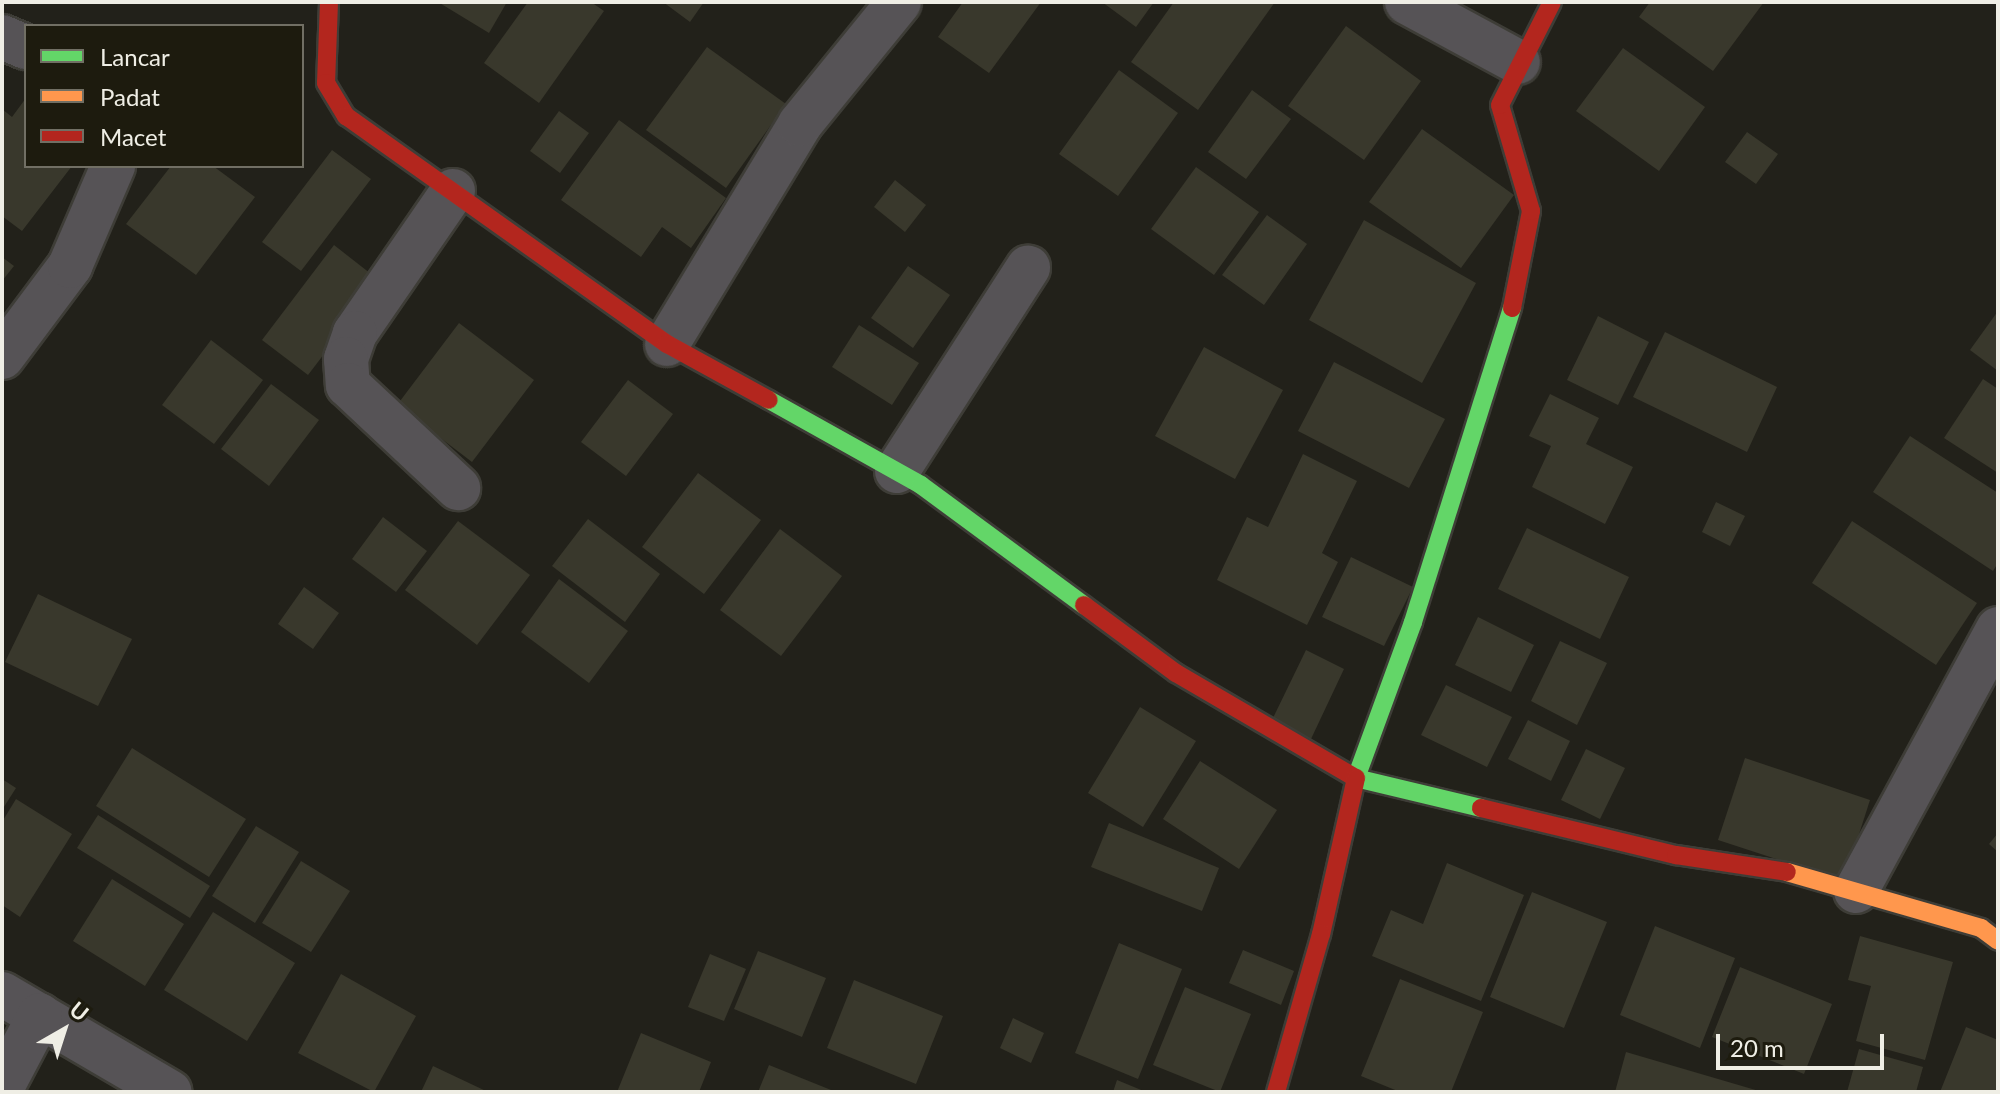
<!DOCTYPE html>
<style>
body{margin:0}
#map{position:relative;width:2000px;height:1094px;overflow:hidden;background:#22211a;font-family:Lato,sans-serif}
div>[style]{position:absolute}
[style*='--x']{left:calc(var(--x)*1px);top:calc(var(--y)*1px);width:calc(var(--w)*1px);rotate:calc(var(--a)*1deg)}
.building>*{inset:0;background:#39382c}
.roads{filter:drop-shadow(2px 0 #3e3d37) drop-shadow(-2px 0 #3e3d37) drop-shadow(0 2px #3e3d37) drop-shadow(0 -2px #3e3d37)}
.street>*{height:44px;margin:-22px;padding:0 22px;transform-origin:22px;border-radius:22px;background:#565356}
.fast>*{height:18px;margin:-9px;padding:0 9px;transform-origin:9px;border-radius:9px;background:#63d668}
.slow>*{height:18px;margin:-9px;padding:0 9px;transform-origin:9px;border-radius:9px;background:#ff974d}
.jam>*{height:18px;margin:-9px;padding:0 9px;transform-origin:9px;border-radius:9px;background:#b3261e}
span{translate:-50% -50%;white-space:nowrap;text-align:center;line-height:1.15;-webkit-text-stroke:7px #1d1b0e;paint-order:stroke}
.frame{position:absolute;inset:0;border:4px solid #efeee5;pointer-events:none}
.legend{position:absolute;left:24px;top:24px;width:280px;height:144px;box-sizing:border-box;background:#1d1b0e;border:2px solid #716f64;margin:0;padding:10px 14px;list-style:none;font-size:24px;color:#efeee5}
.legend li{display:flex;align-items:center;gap:16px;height:40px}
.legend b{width:40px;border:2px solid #716f64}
.north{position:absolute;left:24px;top:990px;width:80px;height:80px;-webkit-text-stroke:6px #1d1b0e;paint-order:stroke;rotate:39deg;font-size:22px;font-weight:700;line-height:32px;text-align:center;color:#efeee5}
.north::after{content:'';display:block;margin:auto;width:28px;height:36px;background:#efeee5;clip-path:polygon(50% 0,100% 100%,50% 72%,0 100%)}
.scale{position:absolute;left:1716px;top:1034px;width:168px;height:36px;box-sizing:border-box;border:4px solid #efeee5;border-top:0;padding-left:10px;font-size:24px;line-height:28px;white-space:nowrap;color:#efeee5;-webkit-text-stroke:6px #1d1b0e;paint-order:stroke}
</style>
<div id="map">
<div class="building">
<div style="clip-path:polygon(438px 2px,507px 2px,489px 33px)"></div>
<div style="clip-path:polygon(528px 2px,591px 2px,604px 11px,539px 103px,484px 63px)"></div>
<div style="clip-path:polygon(663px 2px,704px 2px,690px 22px)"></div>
<div style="clip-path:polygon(963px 2px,1041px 2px,989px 73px,938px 37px)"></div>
<div style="clip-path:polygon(1102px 2px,1154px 2px,1136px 27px)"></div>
<div style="clip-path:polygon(1174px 2px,1275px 2px,1198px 110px,1131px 62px)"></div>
<div style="clip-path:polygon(1650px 2px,1764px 2px,1713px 71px,1639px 17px)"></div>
<div style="clip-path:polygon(1346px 26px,1421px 81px,1364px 160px,1288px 106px)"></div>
<div style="clip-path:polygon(707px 47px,786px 104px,726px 188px,646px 130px)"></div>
<div style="clip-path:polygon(1623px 48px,1705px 107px,1659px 171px,1576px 111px)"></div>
<div style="clip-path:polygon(1119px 70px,1178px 113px,1118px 196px,1059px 154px)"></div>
<div style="clip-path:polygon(1252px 90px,1291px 119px,1246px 179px,1208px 152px)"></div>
<div style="clip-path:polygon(26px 98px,26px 166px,72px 166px,22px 231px,2px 216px,2px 109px,12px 117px)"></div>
<div style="clip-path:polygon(559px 111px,589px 133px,560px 173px,530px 151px)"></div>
<div style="clip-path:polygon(619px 120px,726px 198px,691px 248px,662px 227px,641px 257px,561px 200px)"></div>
<div style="clip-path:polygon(1422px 129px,1514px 195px,1461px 268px,1369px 202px)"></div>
<div style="clip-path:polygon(1747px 132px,1778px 154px,1756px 184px,1725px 162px)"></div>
<div style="clip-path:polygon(332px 150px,371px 179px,301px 271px,262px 242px)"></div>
<div style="clip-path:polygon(171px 166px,213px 166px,255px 197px,196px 275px,126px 224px)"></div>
<div style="clip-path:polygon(1196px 167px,1259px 212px,1214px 275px,1151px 229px)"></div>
<div style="clip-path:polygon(895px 180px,926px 205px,905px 232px,874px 207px)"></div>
<div style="clip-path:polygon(1267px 215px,1307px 244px,1264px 305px,1222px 275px)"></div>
<div style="clip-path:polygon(1364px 220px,1476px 283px,1422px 383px,1309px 320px)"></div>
<div style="clip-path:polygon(334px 245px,380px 281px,308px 375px,262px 340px)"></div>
<div style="clip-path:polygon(2px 257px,14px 266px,2px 281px)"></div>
<div style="clip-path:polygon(908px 266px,950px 295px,913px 348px,871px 318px)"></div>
<div style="clip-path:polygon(1998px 311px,1998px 371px,1970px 350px)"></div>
<div style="clip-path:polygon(1598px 316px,1649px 342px,1618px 405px,1567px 380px)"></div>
<div style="clip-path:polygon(459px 323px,534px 380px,472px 462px,397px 405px)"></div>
<div style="clip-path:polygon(859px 325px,919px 363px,892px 405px,832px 367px)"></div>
<div style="clip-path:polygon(1665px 332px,1777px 387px,1747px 452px,1633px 397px)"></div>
<div style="clip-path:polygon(211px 340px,263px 380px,214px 444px,162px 405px)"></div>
<div style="clip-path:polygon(1204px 347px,1283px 390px,1235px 479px,1155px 436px)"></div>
<div style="clip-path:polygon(1334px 362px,1445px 419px,1409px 488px,1298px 431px)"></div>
<div style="clip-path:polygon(1983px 379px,1998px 389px,1998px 473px,1944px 438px)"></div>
<div style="clip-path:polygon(628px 380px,673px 414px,626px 476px,581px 442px)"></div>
<div style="clip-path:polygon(271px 384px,319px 420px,269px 486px,221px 449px)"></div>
<div style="clip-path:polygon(1550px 394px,1599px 418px,1586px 444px,1633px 467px,1605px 524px,1532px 487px,1551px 446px,1529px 436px)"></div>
<div style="clip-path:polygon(1910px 436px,1998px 493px,1998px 563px,1993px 571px,1873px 492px)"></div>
<div style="clip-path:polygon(1303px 454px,1357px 481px,1322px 553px,1338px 562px,1307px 625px,1217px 580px,1247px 517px,1268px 527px)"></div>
<div style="clip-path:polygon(698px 473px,761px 520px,704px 594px,642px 547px)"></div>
<div style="clip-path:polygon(1716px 502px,1745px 516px,1730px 546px,1702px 532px)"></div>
<div style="clip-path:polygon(383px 517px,427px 551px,396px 592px,352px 559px)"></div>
<div style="clip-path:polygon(588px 519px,660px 574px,625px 622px,552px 566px)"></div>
<div style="clip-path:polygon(458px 521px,530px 575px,477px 645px,405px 590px)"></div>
<div style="clip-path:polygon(1852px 521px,1977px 603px,1936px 665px,1812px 583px)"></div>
<div style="clip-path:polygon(1527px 528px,1629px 577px,1600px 639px,1498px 589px)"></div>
<div style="clip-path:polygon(780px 529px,842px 576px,781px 656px,720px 610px)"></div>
<div style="clip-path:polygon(1351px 557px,1413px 587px,1384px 646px,1322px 617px)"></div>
<div style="clip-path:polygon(559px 579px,628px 631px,589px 683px,521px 632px)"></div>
<div style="clip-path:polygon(304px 587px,339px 613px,313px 649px,278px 624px)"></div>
<div style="clip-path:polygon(38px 594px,132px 639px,98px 706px,5px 662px)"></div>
<div style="clip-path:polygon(1478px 617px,1534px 645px,1511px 692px,1455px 665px)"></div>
<div style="clip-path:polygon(1560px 641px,1607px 663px,1577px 725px,1531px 701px)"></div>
<div style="clip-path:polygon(1306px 650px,1344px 669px,1311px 739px,1272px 720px)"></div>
<div style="clip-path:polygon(1446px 685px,1512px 717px,1487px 767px,1421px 735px)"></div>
<div style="clip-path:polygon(1140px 707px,1196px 741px,1143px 827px,1088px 793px)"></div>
<div style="clip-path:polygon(1528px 720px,1570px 741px,1551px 781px,1508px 759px)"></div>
<div style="clip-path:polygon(132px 748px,246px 819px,209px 877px,96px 806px)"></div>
<div style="clip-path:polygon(1586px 749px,1625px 768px,1600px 819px,1561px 800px)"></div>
<div style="clip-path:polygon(1745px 758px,1870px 800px,1844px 881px,1718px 840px)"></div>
<div style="clip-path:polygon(1200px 761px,1277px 810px,1239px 869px,1163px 819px)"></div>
<div style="clip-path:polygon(2px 779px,16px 788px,2px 810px)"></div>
<div style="clip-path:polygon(16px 799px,72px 834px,20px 917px,2px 905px,2px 822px)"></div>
<div style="clip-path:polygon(98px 815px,210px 886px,190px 918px,77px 848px)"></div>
<div style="clip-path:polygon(1109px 823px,1219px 868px,1202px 911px,1091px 867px)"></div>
<div style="clip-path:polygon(256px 826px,299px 852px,255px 923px,212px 896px)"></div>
<div style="clip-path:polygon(1998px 833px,1998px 852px,1989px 844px)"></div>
<div style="clip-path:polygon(301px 861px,350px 891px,311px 952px,262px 923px)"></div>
<div style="clip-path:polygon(1447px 863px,1524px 895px,1481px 1001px,1372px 956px,1391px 910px,1423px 924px)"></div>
<div style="clip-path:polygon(112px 879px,184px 924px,145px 986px,73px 941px)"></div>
<div style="clip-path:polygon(1532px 892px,1607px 922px,1564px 1028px,1490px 997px)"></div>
<div style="clip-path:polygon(213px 912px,295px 963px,247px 1041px,164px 990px)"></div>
<div style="clip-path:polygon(1655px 926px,1735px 958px,1700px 1048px,1620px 1015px)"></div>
<div style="clip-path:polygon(1860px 936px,1953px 962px,1925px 1060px,1856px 1041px,1871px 986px,1848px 980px)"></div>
<div style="clip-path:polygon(1119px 943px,1182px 969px,1138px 1079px,1075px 1053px)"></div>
<div style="clip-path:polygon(1243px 950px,1294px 971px,1281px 1005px,1229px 983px)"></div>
<div style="clip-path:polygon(758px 951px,826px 978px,802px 1037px,734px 1009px)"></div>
<div style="clip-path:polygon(710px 954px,746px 969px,724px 1021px,688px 1007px)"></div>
<div style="clip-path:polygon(1740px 967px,1832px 1004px,1804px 1074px,1712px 1037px)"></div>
<div style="clip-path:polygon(341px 974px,416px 1016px,374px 1092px,298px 1053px)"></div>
<div style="clip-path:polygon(1400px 979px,1483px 1012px,1451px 1092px,1400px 1092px,1361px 1076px)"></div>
<div style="clip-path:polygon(854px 980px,943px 1016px,916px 1084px,827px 1048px)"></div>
<div style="clip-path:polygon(1185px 987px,1251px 1014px,1220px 1092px,1153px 1065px)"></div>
<div style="clip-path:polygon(1013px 1018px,1044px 1033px,1031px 1063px,1000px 1048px)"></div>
<div style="clip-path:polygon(1966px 1027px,1998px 1040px,1998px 1092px,1940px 1092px)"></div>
<div style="clip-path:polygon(641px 1033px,711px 1062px,699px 1092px,617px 1092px)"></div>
<div style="clip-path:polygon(1859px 1049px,1923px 1067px,1916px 1092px,1847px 1092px)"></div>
<div style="clip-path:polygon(1626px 1052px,1759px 1091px,1759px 1092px,1615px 1092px)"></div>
<div style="clip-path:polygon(769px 1065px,836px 1092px,758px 1092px)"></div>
<div style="clip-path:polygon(433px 1066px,488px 1092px,421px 1092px)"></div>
<div style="clip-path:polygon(1117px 1080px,1146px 1092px,1113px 1092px)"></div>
</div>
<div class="roads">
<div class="street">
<div style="--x:1407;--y:2;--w:126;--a:28.4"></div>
<div style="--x:2;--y:37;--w:26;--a:23"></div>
<div style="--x:453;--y:191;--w:173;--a:124.6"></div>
<div style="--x:355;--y:333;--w:28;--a:109"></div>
<div style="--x:346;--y:359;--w:26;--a:86"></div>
<div style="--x:348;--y:385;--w:151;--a:43.1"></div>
<div style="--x:667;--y:344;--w:257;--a:-58.8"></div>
<div style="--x:800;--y:124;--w:157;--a:-50.9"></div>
<div style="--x:2;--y:357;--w:114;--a:-53.2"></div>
<div style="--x:70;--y:266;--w:109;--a:-66.7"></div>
<div style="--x:897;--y:471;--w:242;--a:-57.2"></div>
<div style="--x:1856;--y:891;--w:298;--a:-61.5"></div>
<div style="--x:2;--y:994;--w:194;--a:30.3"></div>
<div style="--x:2;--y:1087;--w:81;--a:-62.2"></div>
</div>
<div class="fast">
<div style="--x:769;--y:400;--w:174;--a:29.2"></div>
<div style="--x:921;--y:485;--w:202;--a:36.4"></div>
<div style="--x:1481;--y:808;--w:129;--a:-166.5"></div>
<div style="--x:1356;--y:778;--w:166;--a:-69.9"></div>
<div style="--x:1413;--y:622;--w:329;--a:-72.5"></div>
</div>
<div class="slow">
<div style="--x:1787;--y:872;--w:202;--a:16.1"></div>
<div style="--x:1981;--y:928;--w:21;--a:37"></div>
</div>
<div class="jam">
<div style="--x:329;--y:2;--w:81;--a:92.1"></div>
<div style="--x:326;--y:83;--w:39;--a:59"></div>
<div style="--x:346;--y:116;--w:394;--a:35.4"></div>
<div style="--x:667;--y:344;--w:116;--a:28.8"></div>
<div style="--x:1512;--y:308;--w:99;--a:-78.9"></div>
<div style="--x:1531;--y:211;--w:110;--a:-106.3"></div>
<div style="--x:1500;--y:105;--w:115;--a:-63.2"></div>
<div style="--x:1084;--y:605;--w:114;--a:36.5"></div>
<div style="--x:1176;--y:673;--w:208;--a:30.3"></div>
<div style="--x:1356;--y:778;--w:160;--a:102.6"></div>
<div style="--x:1321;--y:934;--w:164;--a:105.9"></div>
<div style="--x:1481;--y:808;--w:201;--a:13.6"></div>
<div style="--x:1676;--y:855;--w:112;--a:8.7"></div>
</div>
</div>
<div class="frame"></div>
<ul class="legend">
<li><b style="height:10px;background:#63d668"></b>Lancar</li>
<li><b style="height:10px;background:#ff974d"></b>Padat</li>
<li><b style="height:10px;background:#b3261e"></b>Macet</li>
</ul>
<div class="north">U</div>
<div class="scale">20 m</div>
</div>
